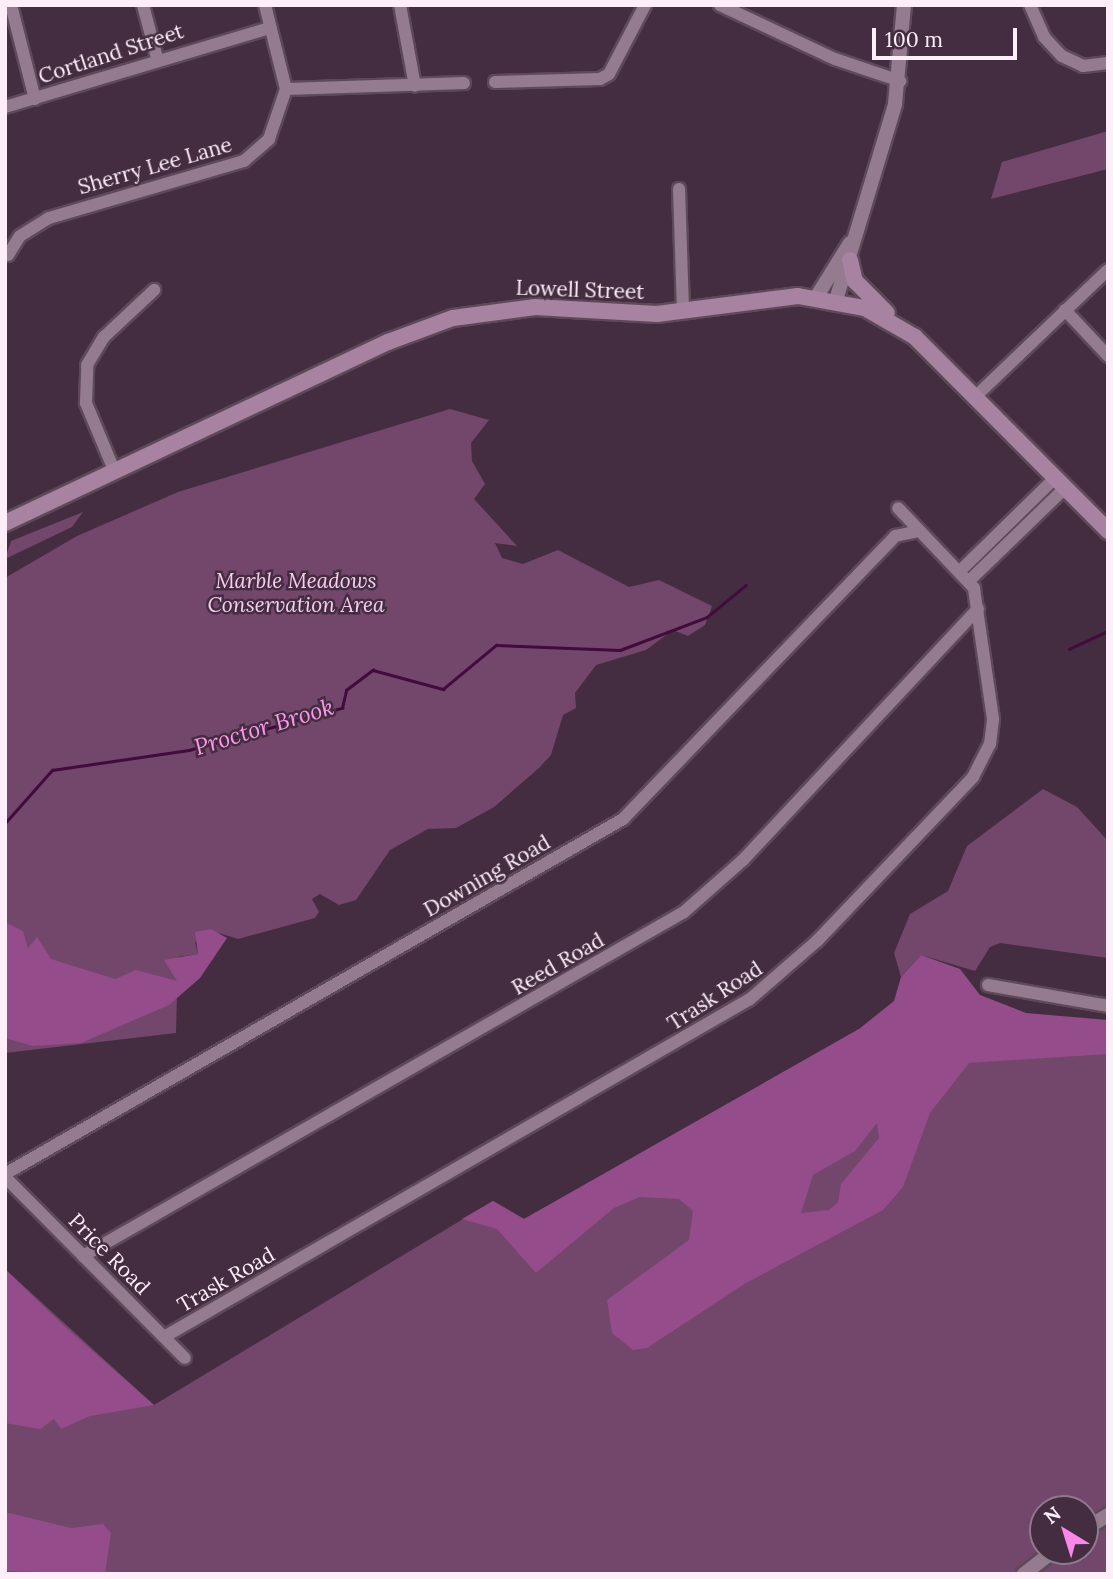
<!DOCTYPE html>
<style>
body{margin:0}
#map{position:relative;width:1113px;height:1579px;overflow:hidden;background:#442d40;font-family:Lora,serif}
div>[style]{position:absolute}
[style*='--x']{left:calc(var(--x)*1px);top:calc(var(--y)*1px);width:calc(var(--w)*1px);rotate:calc(var(--a)*1deg)}
.green>*{inset:0;background:#73466c}
.forest>*{inset:0;background:#954c8a}
.stream>*{height:2.5px;margin:-1.25px;padding:0 1.25px;transform-origin:1.25px;border-radius:1.25px;background:#410b3b}
.roads{filter:drop-shadow(2px 0 #5d4959) drop-shadow(-2px 0 #5d4959) drop-shadow(0 2px #5d4959) drop-shadow(0 -2px #5d4959)}
.minor>*{height:12px;margin:-6px;padding:0 6px;transform-origin:6px;border-radius:6px;background:#957b90}
.tertiary>*{height:14px;margin:-7px;padding:0 7px;transform-origin:7px;border-radius:7px;background:#957b90}
.secondary>*{height:16px;margin:-8px;padding:0 8px;transform-origin:8px;border-radius:8px;background:#a882a1}
span{translate:-50% -50%;white-space:nowrap;text-align:center;line-height:1.15;-webkit-text-stroke:5px #442d40;paint-order:stroke}
.street-label{font-size:21px;color:#fdeefa}
.park-label{font-size:21px;color:#f7ceef;font-style:italic}
.water-label{font-size:23px;color:#fb97eb;font-style:italic}
.frame{position:absolute;inset:0;border:7px solid #fdeefa;pointer-events:none}
.north{position:absolute;left:1029px;top:1495px;width:70px;height:70px;box-sizing:border-box;background:#442d40;border:2px solid #8e7a8a;border-radius:50%;rotate:322deg;font-size:19px;font-weight:700;line-height:28px;text-align:center;color:#fdeefa}
.north::after{content:'';display:block;margin:auto;width:24px;height:32px;background:#f987e8;clip-path:polygon(50% 0,100% 100%,50% 72%,0 100%)}
.scale{position:absolute;left:872px;top:28px;width:145px;height:32px;box-sizing:border-box;border:4px solid #fdeefa;border-top:0;padding-left:9px;font-size:21px;line-height:24px;white-space:nowrap;color:#fdeefa;-webkit-text-stroke:5px #442d40;paint-order:stroke}
</style>
<div id="map">
<div class="green">
<div style="clip-path:polygon(1108px 131px,1108px 169px,991px 199px,1002px 162px)"></div>
<div style="clip-path:polygon(450px 409px,489px 420px,471px 443px,472px 461px,485px 484px,474px 499px,517px 546px,495px 543px,502px 558px,523px 564px,558px 550px,629px 587px,659px 580px,712px 606px,705px 625px,688px 636px,673px 630px,646px 650px,596px 665px,575px 693px,576px 708px,563px 715px,551px 755px,539px 768px,494px 807px,456px 828px,428px 829px,390px 850px,356px 900px,339px 905px,320px 894px,312px 899px,319px 912px,315px 918px,238px 939px,219px 933px,195px 942px,198px 954px,178px 957px,176px 1033px,5px 1053px,5px 578px,77px 536px,178px 492px)"></div>
<div style="clip-path:polygon(83px 512px,72px 527px,5px 559px,11px 541px)"></div>
<div style="clip-path:polygon(1043px 789px,1077px 807px,1108px 841px,1108px 958px,1000px 943px,990px 947px,975px 971px,921px 955px,901px 977px,894px 953px,910px 914px,948px 891px,967px 846px)"></div>
<div style="clip-path:polygon(evenodd,859px 1029px,1108px 1036px,1108px 1574px,5px 1574px,5px 1269px,154px 1405px,493px 1201px,524px 1219px,859px 1029px,1043px 1509px,1085px 1509px,1085px 1551px,1043px 1551px,1043px 1509px)"></div>
</div>
<div class="forest">
<div style="clip-path:polygon(5px 922px,23px 931px,28px 948px,37px 937px,51px 959px,115px 979px,136px 970px,177px 981px,164px 960px,198px 954px,195px 932px,211px 929px,227px 938px,200px 978px,169px 1005px,81px 1043px,33px 1046px,5px 1038px)"></div>
<div style="clip-path:polygon(evenodd,921px 955px,960px 969px,980px 995px,1026px 1013px,1108px 1020px,1108px 1054px,969px 1063px,930px 1113px,903px 1187px,883px 1210px,746px 1283px,647px 1348px,633px 1350px,612px 1333px,607px 1300px,689px 1240px,693px 1211px,679px 1199px,640px 1197px,614px 1208px,536px 1273px,497px 1229px,462px 1219px,493px 1201px,524px 1219px,859px 1029px,894px 1001px,901px 977px,921px 955px,877px 1123px,879px 1138px,841px 1184px,838px 1202px,829px 1210px,801px 1213px,813px 1175px,855px 1151px,877px 1123px)"></div>
<div style="clip-path:polygon(5px 1269px,63px 1325px,154px 1405px,90px 1416px,61px 1429px,54px 1419px,40px 1429px,5px 1423px)"></div>
<div style="clip-path:polygon(5px 1512px,71px 1528px,103px 1524px,111px 1533px,105px 1574px,5px 1571px)"></div>
</div>
<div class="stream">
<div style="--x:1069;--y:649;--w:43;--a:-24.8"></div>
<div style="--x:5;--y:823;--w:71;--a:-48.4"></div>
<div style="--x:52;--y:770;--w:138;--a:-8.3"></div>
<div style="--x:189;--y:750;--w:159;--a:-15.4"></div>
<div style="--x:342;--y:708;--w:18;--a:-77"></div>
<div style="--x:346;--y:690;--w:34;--a:-37"></div>
<div style="--x:373;--y:670;--w:73;--a:15.2"></div>
<div style="--x:443;--y:689;--w:69;--a:-39.7"></div>
<div style="--x:496;--y:645;--w:124;--a:2.3"></div>
<div style="--x:620;--y:650;--w:93;--a:-20.8"></div>
<div style="--x:707;--y:617;--w:50;--a:-39.4"></div>
</div>
<div class="roads">
<div class="minor">
<div style="--x:11;--y:5;--w:97;--a:75.7"></div>
<div style="--x:143;--y:5;--w:55;--a:75.2"></div>
<div style="--x:265;--y:5;--w:87;--a:76"></div>
<div style="--x:400;--y:5;--w:82;--a:79.5"></div>
<div style="--x:720;--y:5;--w:127;--a:25.2"></div>
<div style="--x:835;--y:59;--w:69;--a:18.7"></div>
<div style="--x:1030;--y:5;--w:35;--a:66"></div>
<div style="--x:1044;--y:37;--w:26;--a:47"></div>
<div style="--x:1062;--y:56;--w:23;--a:25"></div>
<div style="--x:1083;--y:66;--w:25;--a:-7"></div>
<div style="--x:495;--y:82;--w:105;--a:-1.6"></div>
<div style="--x:600;--y:79;--w:10;--a:-29"></div>
<div style="--x:609;--y:74;--w:78;--a:-62.4"></div>
<div style="--x:286;--y:89;--w:178;--a:-1.9"></div>
<div style="--x:5;--y:107;--w:277;--a:-16.6"></div>
<div style="--x:679;--y:189;--w:122;--a:88.1"></div>
<div style="--x:8;--y:255;--w:22;--a:-58"></div>
<div style="--x:20;--y:236;--w:34;--a:-32"></div>
<div style="--x:49;--y:218;--w:203;--a:-16.3"></div>
<div style="--x:244;--y:161;--w:33;--a:-41"></div>
<div style="--x:269;--y:139;--w:53;--a:-71.2"></div>
<div style="--x:1065;--y:310;--w:63;--a:46.9"></div>
<div style="--x:976;--y:396;--w:182;--a:-43.7"></div>
<div style="--x:114;--y:470;--w:73;--a:-112.7"></div>
<div style="--x:86;--y:403;--w:38;--a:-88"></div>
<div style="--x:87;--y:365;--w:33;--a:-59"></div>
<div style="--x:104;--y:337;--w:69;--a:-43.2"></div>
<div style="--x:960;--y:571;--w:133;--a:-44.4"></div>
<div style="--x:970;--y:580;--w:132;--a:-44.1"></div>
<div style="--x:988;--y:985;--w:122;--a:9.9"></div>
<div style="--x:5;--y:1174;--w:713;--a:-29.87"></div>
<div style="--x:623;--y:819;--w:393;--a:-46.1"></div>
<div style="--x:895;--y:536;--w:25;--a:-12"></div>
<div style="--x:5;--y:1177;--w:255;--a:45.2"></div>
<div style="--x:83;--y:1256;--w:692;--a:-29.79"></div>
<div style="--x:684;--y:912;--w:79;--a:-41.4"></div>
<div style="--x:743;--y:860;--w:344;--a:-46.9"></div>
<div style="--x:164;--y:1337;--w:676;--a:-29.98"></div>
<div style="--x:750;--y:999;--w:89;--a:-40.9"></div>
<div style="--x:817;--y:941;--w:226;--a:-46.4"></div>
<div style="--x:973;--y:777;--w:37;--a:-63"></div>
<div style="--x:990;--y:744;--w:25;--a:-83"></div>
<div style="--x:993;--y:719;--w:132;--a:-98.3"></div>
<div style="--x:974;--y:588;--w:110;--a:-133.5"></div>
</div>
<div class="tertiary">
<div style="--x:817;--y:296;--w:62;--a:-58.1"></div>
<div style="--x:836;--y:300;--w:205;--a:-73.2"></div>
<div style="--x:895;--y:104;--w:99;--a:-84.8"></div>
<div style="--x:1085;--y:1529;--w:27;--a:-31"></div>
<div style="--x:1024;--y:1574;--w:37;--a:-38"></div>
</div>
<div class="secondary">
<div style="--x:850;--y:260;--w:22;--a:77"></div>
<div style="--x:855;--y:281;--w:45;--a:45"></div>
<div style="--x:5;--y:523;--w:424;--a:-25.3"></div>
<div style="--x:388;--y:342;--w:69;--a:-20.3"></div>
<div style="--x:453;--y:318;--w:83;--a:-7.6"></div>
<div style="--x:535;--y:307;--w:122;--a:3.3"></div>
<div style="--x:657;--y:314;--w:142;--a:-7.3"></div>
<div style="--x:798;--y:296;--w:68;--a:10.2"></div>
<div style="--x:865;--y:308;--w:58;--a:30.1"></div>
<div style="--x:915;--y:337;--w:274;--a:45.1"></div>
</div>
</div>
<div class="street-label">
<span style="left:111px;top:54px;rotate:-18deg">Cortland Street</span>
<span style="left:155px;top:166px;rotate:-16deg">Sherry Lee Lane</span>
<span style="left:580px;top:290px;rotate:2deg">Lowell Street</span>
<span style="left:487px;top:876px;rotate:-30deg">Downing Road</span>
<span style="left:558px;top:964px;rotate:-30deg">Reed Road</span>
<span style="left:715px;top:996px;rotate:-33deg">Trask Road</span>
<span style="left:109px;top:1254px;rotate:45deg">Price Road</span>
<span style="left:226px;top:1280px;rotate:-30deg">Trask Road</span>
</div>
<div class="park-label">
<span style="left:296px;top:593px">Marble Meadows<br>Conservation Area</span>
</div>
<div class="water-label">
<span style="left:264px;top:727px;rotate:-17deg">Proctor Brook</span>
</div>
<div class="frame"></div>
<div class="north">N</div>
<div class="scale">100 m</div>
</div>
